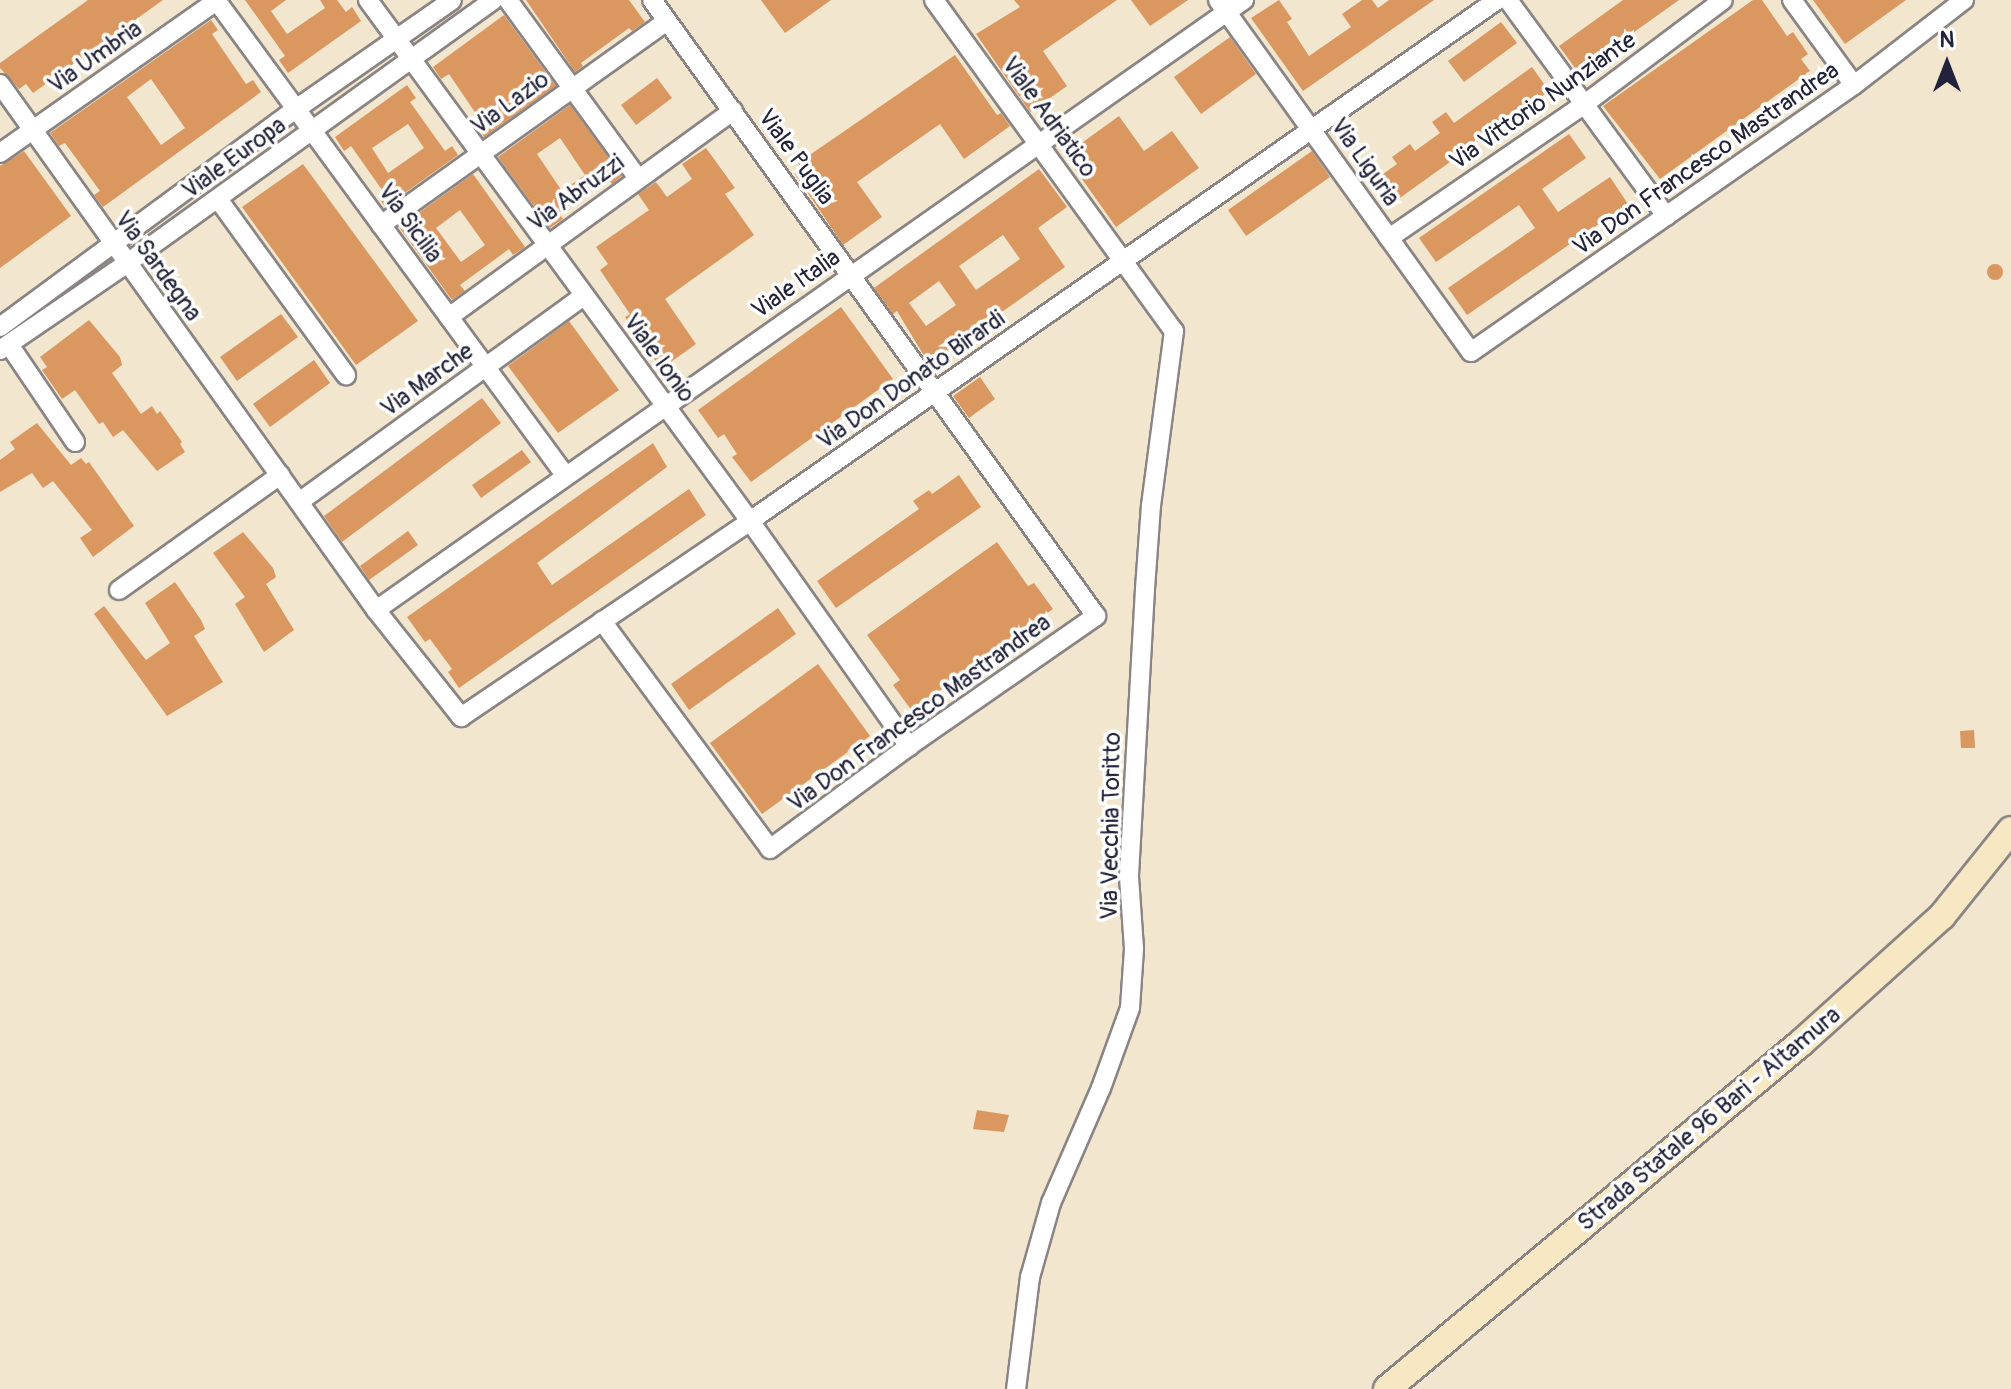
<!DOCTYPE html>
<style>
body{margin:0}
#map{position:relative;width:2011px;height:1389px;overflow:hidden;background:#f2e7ce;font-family:Pangolin,sans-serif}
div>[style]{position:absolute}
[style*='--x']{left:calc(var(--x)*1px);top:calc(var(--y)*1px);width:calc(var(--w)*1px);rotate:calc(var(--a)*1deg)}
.building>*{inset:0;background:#db9760}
.round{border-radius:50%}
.roads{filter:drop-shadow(2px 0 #8a8484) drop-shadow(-2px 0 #8a8484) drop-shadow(0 2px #8a8484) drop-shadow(0 -2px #8a8484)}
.street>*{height:18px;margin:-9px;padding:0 9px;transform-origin:9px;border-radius:9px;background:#fff}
.secondary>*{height:26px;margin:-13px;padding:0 13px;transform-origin:13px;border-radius:13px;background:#f7e8c3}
span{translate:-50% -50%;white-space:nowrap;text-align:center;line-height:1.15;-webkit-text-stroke:7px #fff;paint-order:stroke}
.street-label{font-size:24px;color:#22223b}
.north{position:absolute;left:1907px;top:24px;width:80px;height:80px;-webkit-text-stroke:6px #fff;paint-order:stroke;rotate:0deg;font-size:22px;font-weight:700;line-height:32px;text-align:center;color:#22223b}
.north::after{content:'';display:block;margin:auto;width:28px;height:36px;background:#22223b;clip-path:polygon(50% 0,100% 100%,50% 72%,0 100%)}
</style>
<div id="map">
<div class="building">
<div style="clip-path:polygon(88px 0,163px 0,33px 93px,26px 84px,19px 89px,0 68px,0 63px)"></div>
<div style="clip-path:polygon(245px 0,286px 0,271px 11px,287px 34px,325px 8px,320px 0,337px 0,346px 12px,352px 7px,361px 21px,288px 73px,279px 60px,285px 56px)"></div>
<div style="clip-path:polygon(526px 0,629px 0,645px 22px,632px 31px,629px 28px,581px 63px,583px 66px,575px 72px)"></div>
<div style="clip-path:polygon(761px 0,831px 0,785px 33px)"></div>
<div style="clip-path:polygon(1014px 0,1117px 0,1043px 51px,1067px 86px,1030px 112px,976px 34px,1020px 7px)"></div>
<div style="clip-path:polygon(1131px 0,1188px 0,1150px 26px)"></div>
<div style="clip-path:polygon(1279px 0,1292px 19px,1287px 22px,1309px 56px,1351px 27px,1342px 14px,1362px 0,1372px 0,1378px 8px,1389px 0,1434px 0,1303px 91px,1251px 18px)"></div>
<div style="clip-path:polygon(1623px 0,1679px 0,1578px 72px,1559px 46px)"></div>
<div style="clip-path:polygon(1753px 0,1762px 0,1787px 36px,1793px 32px,1808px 54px,1801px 59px,1810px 71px,1660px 179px,1603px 106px)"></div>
<div style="clip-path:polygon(1813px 0,1906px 0,1845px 44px)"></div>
<div style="clip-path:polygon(504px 15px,556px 86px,484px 137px,478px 128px,483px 124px,449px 74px,441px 79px,433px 67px)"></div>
<div style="clip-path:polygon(evenodd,211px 20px,218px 30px,212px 34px,246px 84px,253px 80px,261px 92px,103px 207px,94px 195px,100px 191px,65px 143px,59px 146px,50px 133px,211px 20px,151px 79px,185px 128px,161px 145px,127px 97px,151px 79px)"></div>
<div style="clip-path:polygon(1501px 22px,1517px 43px,1464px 82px,1448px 61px)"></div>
<div style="clip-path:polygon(1230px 37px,1256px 74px,1201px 114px,1174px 77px)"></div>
<div style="clip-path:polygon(955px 55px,997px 115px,1001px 113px,1010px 126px,964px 159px,940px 124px,857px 182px,882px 217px,843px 245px,795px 174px,802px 169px,798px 163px)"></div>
<div style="clip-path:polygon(1532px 67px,1549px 91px,1390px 205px,1373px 181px,1397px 164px,1392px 157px,1410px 144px,1415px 151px,1440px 133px,1432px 122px,1446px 112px,1454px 123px)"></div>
<div style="clip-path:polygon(657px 78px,672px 98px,636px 125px,621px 105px)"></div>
<div style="clip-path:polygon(evenodd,407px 85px,416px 98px,410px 102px,445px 151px,452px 146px,458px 155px,385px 207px,379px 198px,385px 194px,351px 146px,344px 151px,335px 137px,407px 85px,408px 124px,424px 148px,388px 173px,372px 148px,408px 124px)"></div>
<div style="clip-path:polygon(evenodd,570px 105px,622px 176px,612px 184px,607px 178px,559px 213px,563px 219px,550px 228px,498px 157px,570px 105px,560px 138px,585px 175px,562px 191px,537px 154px,560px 138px)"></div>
<div style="clip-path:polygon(1119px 116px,1144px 151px,1172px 131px,1199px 168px,1116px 227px,1065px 155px)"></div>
<div style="clip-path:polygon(1569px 134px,1586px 158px,1542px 189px,1558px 212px,1610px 177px,1628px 204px,1467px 315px,1448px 288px,1535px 228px,1519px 205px,1436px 262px,1419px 238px)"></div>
<div style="clip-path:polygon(706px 148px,735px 188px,725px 194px,754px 235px,665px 299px,696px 344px,661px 369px,625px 317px,630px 314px,600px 270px,608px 264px,596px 247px,649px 210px,638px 194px,656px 182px,667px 197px,692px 179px,682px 164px)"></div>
<div style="clip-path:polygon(24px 151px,71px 216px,0 268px,0 166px)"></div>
<div style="clip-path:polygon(1312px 151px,1330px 177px,1246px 236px,1228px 210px)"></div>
<div style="clip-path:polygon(303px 164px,418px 321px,356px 365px,242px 207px)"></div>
<div style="clip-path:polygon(evenodd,1039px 169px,1067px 207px,1038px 228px,1065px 267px,929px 364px,897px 311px,893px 314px,874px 288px,1039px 169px,1003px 235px,1020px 259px,976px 290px,959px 266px,1003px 235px,1039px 169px,939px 281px,956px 305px,926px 326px,909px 303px,939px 281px)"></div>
<div style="clip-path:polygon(evenodd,473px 174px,525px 247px,513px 255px,509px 249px,460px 285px,465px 291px,452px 300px,399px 227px,473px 174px,460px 210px,485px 245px,461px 262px,436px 228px,460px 210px)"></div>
<div class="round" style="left:1987px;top:264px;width:16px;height:16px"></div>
<div style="clip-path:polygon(841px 307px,893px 379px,751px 482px,732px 457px,737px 454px,724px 434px,718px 438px,698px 410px)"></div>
<div style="clip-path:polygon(281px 314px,298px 337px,237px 381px,220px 357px)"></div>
<div style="clip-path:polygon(89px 320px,120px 357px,122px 365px,112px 373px,141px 414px,152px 406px,157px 414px,160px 411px,182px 442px,180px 444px,185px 452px,157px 471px,123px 430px,113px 437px,103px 422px,99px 424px,75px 390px,62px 399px,42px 370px,47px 367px,40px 357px)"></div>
<div style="clip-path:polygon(569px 321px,619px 390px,558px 433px,508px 366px)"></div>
<div style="clip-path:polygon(314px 360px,330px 383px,270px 427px,253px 404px)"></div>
<div style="clip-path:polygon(980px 377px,995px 399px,969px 418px,953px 396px)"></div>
<div style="clip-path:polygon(482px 398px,501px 423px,342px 542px,324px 516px)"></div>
<div style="clip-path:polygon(37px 423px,71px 465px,81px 458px,86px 464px,89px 462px,134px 526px,93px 557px,80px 538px,92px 530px,53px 481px,43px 488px,32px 473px,0 492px,0 460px,15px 449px,10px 442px)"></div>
<div style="clip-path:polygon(653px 443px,667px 467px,537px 563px,552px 585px,689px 489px,706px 515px,459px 688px,448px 672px,452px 669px,430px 639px,425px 642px,407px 617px)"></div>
<div style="clip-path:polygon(522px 450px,531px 462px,481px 498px,472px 485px)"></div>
<div style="clip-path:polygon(959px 475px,981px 507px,836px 608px,817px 581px,919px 509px,913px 501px,929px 490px,932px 494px)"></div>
<div style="clip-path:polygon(408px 531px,418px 545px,369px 580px,360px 566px)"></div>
<div style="clip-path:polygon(243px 532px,273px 568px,276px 577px,266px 584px,294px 630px,264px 652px,235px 604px,245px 597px,213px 553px)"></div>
<div style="clip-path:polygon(997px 542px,1028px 586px,1034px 583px,1053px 609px,912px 711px,893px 685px,900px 680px,867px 635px)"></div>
<div style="clip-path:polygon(175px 582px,201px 620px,205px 629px,194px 636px,223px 682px,167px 716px,94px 614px,104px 606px,146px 660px,170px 643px,145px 603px)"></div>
<div style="clip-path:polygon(778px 608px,796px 634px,689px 710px,671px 684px)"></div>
<div style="clip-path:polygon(818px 664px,870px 736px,762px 814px,710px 743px)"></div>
<div style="clip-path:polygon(1974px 730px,1975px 748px,1961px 748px,1960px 731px)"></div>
<div style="clip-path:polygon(977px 1110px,1009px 1115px,1004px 1132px,973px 1129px)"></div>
</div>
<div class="roads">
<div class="street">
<div style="--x:216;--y:0;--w:589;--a:53.69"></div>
<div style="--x:368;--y:0;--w:646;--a:53.75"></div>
<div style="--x:750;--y:521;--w:276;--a:54.8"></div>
<div style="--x:508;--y:0;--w:220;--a:53.9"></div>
<div style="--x:934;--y:0;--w:409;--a:54.1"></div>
<div style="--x:1174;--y:331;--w:176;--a:97.5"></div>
<div style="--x:1151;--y:505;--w:84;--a:94.1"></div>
<div style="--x:1145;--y:589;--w:288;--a:93.2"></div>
<div style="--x:1129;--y:877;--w:72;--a:86"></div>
<div style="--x:1134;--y:949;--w:59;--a:93.9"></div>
<div style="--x:1130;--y:1008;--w:85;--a:109.9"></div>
<div style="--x:1101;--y:1088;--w:125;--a:113.5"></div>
<div style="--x:1051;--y:1203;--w:77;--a:105.8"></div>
<div style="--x:1030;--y:1277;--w:113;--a:97.1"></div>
<div style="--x:1218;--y:0;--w:433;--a:54.3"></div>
<div style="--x:1471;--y:352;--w:467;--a:-34.9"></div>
<div style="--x:1854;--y:85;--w:139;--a:-37.7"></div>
<div style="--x:1508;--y:0;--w:268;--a:53.8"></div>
<div style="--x:1792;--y:0;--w:105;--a:53.9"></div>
<div style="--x:0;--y:84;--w:647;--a:54.44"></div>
<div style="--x:376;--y:610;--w:137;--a:51.5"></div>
<div style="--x:461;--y:717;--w:349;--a:-34.1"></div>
<div style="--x:750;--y:521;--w:911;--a:-34.89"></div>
<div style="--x:0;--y:153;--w:266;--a:-35.1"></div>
<div style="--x:218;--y:199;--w:218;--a:54"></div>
<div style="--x:381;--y:225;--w:351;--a:-35.5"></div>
<div style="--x:1389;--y:238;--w:234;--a:-34.4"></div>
<div style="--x:1582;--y:106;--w:176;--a:-36.9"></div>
<div style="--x:449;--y:317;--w:351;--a:-36"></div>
<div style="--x:0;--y:327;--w:368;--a:-36.4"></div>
<div style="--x:296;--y:109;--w:190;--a:-34.9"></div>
<div style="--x:10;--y:346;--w:116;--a:55.9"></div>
<div style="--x:0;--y:350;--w:153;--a:-34.3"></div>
<div style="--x:126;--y:264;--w:452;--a:-35.7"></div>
<div style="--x:299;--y:502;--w:352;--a:-35.9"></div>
<div style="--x:119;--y:590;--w:198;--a:-35.5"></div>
<div style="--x:376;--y:610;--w:1061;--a:-35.1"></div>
<div style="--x:602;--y:621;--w:283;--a:53.6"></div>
<div style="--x:770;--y:849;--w:173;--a:-36.5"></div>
<div style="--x:909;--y:746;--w:228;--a:-34.8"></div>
<div style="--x:1096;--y:616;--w:759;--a:-125.78"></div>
</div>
<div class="secondary">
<div style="--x:1387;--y:1389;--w:540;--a:-39.89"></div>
<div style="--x:1801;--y:1043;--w:190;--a:-42"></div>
<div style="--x:1942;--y:916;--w:110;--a:-51.3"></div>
</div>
</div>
<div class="street-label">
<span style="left:95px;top:57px;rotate:-35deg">Via Umbria</span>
<span style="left:1543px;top:101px;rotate:-35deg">Via Vittorio Nunziante</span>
<span style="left:510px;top:103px;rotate:-36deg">Via Lazio</span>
<span style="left:1049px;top:117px;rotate:54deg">Viale Adriatico</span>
<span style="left:796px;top:157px;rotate:54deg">Viale Puglia</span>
<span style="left:234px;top:158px;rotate:-36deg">Viale Europa</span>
<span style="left:1706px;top:159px;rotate:-35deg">Via Don Francesco Mastrandrea</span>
<span style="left:1365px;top:162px;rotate:55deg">Via Liguria</span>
<span style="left:576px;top:193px;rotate:-36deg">Via Abruzzi</span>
<span style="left:410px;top:223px;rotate:54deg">Via Sicilia</span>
<span style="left:158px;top:266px;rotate:54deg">Via Sardegna</span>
<span style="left:796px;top:284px;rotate:-35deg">Viale Italia</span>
<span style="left:659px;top:358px;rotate:54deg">Viale Ionio</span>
<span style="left:427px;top:380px;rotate:-36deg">Via Marche</span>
<span style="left:911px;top:380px;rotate:-35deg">Via Don Donato Birardi</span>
<span style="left:919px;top:713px;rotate:-36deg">Via Don Francesco Mastrandrea</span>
<span style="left:1111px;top:826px;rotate:-89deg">Via Vecchia Toritto</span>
<span style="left:1709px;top:1119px;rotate:-40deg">Strada Statale 96 Bari - Altamura</span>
</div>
<div class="north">N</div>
</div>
